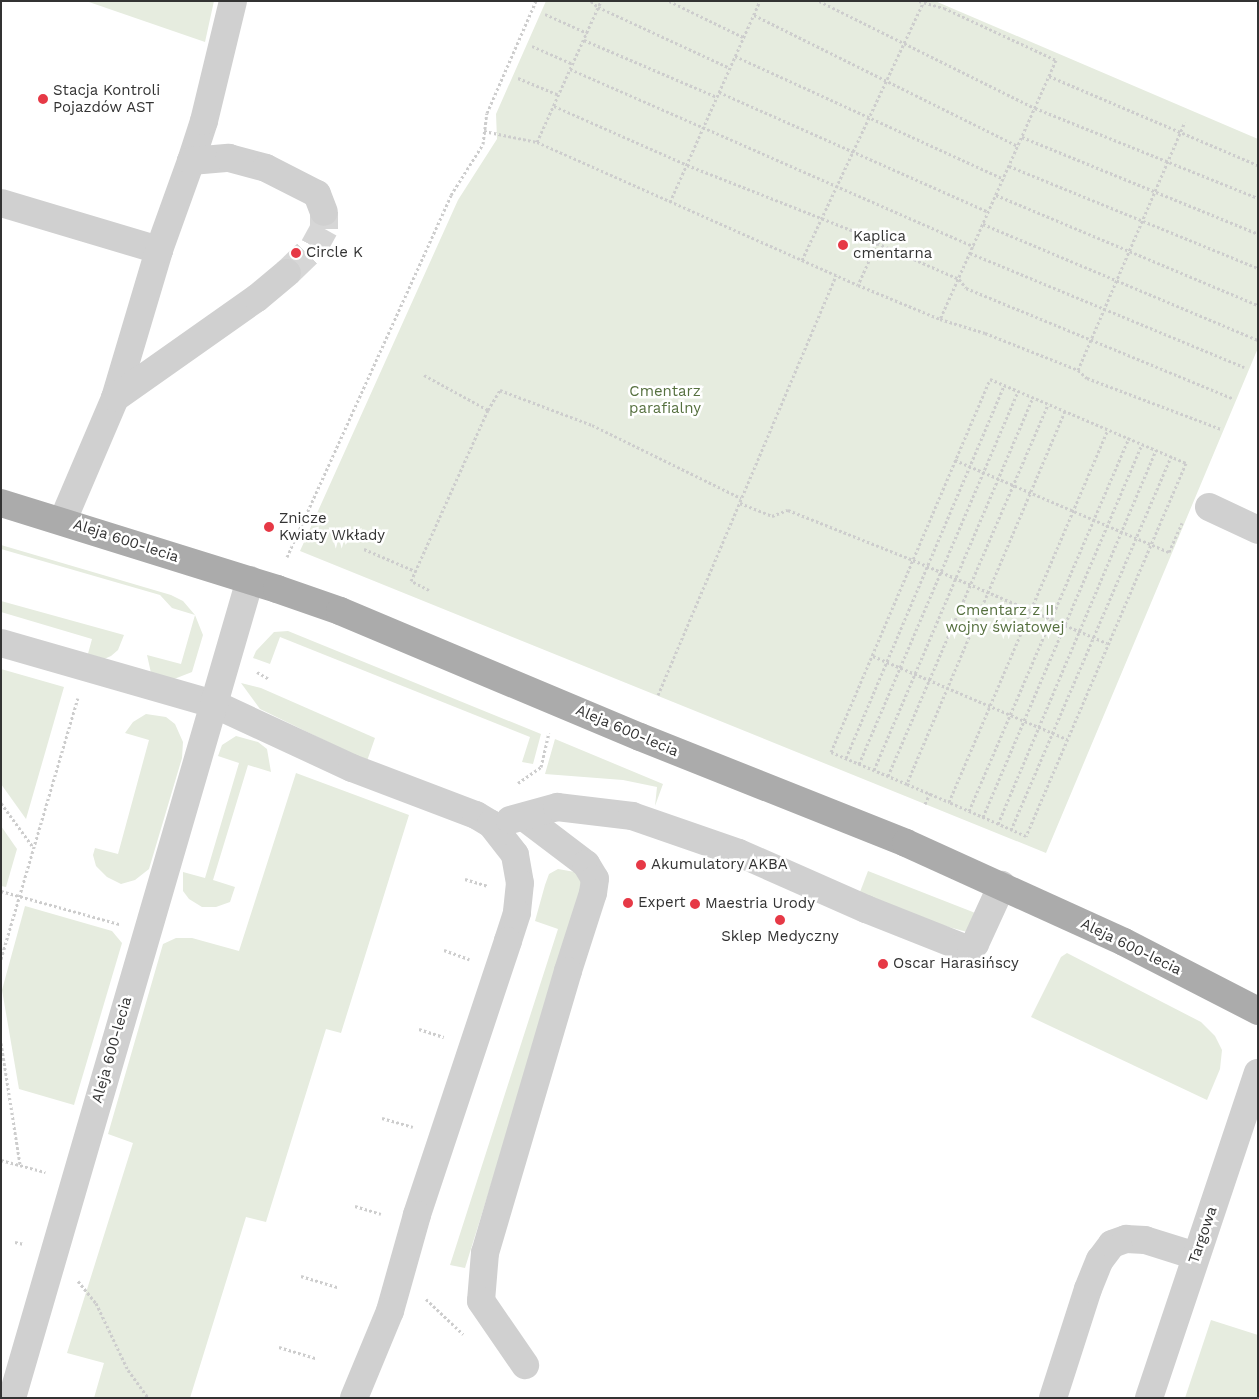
<!DOCTYPE html>
<meta charset="utf-8">
<style>
body{margin:0}
#map{position:relative;width:1259px;height:1399px;overflow:hidden;background:#fff;font-family:"Work Sans",sans-serif}
div>[style]{position:absolute}
[style*='--x']{left:calc(var(--x)*1px);top:calc(var(--y)*1px);width:calc(var(--w)*1px);rotate:calc(var(--a)*1deg)}
.green>*{inset:0;background:#e6ecdf}
.minor-tunnel>*{height:28px;margin-top:-14px;transform-origin:0;background:repeating-linear-gradient(90deg,#d6d6d6 0 28px,transparent 0 42px)}
.path>*{height:3px;margin-top:-1.5px;transform-origin:0;background:repeating-linear-gradient(90deg,#cdcdcd 0 2.5px,transparent 0 5px)}
.minor>*{height:28px;margin:-14px;padding:0 14px;transform-origin:14px;border-radius:14px;background:#d0d0d0}
.major>*{height:28px;margin:-14px;padding:0 14px;transform-origin:14px;border-radius:14px;background:#ababab}
.dots>*{width:14px;height:14px;translate:-50% -50%;box-sizing:border-box;border:2px solid #fff;border-radius:50%}
span{translate:-50% -50%;white-space:nowrap;text-align:center;line-height:1.15;-webkit-text-stroke:5px #fff;paint-order:stroke}
.poi-label{font-size:15px;color:#333}
.left{translate:0 -50%;text-align:left}
.park-label{font-size:15px;color:#56703f}
.street-label{font-size:15px;color:#333}
.frame{position:absolute;inset:0;border:2px solid #333;pointer-events:none}
</style>
<div id="map">
<div class="green">
<div style="clip-path:polygon(86px 1px,214px 1px,205px 42px)"></div>
<div style="clip-path:polygon(546px 1px,935px 1px,1258px 139px,1258px 348px,1046px 853px,300px 551px,458px 200px,497px 139px,496px 114px)"></div>
<div style="clip-path:polygon(1px 545px,171px 595px,183px 601px,195px 615px,203px 635px,192px 672px,169px 681px,151px 673px,147px 655px,181px 664px,195px 615px,172px 608px,160px 595px,1px 549px)"></div>
<div style="clip-path:polygon(1px 601px,124px 635px,118px 650px,111px 656px,102px 660px,86px 661px,92px 639px,1px 612px)"></div>
<div style="clip-path:polygon(288px 631px,541px 734px,533px 764px,522px 762px,530px 737px,280px 637px,270px 664px,253px 658px,256px 651px,274px 632px)"></div>
<div style="clip-path:polygon(1px 669px,64px 687px,26px 819px,1px 784px)"></div>
<div style="clip-path:polygon(241px 683px,261px 688px,375px 738px,367px 761px,260px 709px)"></div>
<div style="clip-path:polygon(146px 714px,166px 717px,175px 724px,183px 742px,182px 758px,149px 869px,135px 880px,121px 884px,107px 877px,96px 866px,93px 855px,95px 848px,118px 854px,149px 740px,125px 733px,133px 722px)"></div>
<div style="clip-path:polygon(236px 736px,258px 742px,267px 749px,271px 772px,248px 765px,213px 880px,235px 887px,230px 902px,216px 907px,202px 907px,189px 899px,183px 891px,183px 872px,205px 878px,239px 763px,218px 756px,222px 745px)"></div>
<div style="clip-path:polygon(555px 739px,663px 784px,655px 806px,657px 787px,623px 780px,545px 774px)"></div>
<div style="clip-path:polygon(296px 773px,409px 815px,341px 1033px,326px 1029px,266px 1222px,246px 1217px,190px 1398px,94px 1398px,104px 1363px,67px 1353px,133px 1143px,108px 1134px,163px 944px,176px 938px,192px 938px,239px 951px)"></div>
<div style="clip-path:polygon(1px 826px,17px 849px,6px 887px,1px 886px)"></div>
<div style="clip-path:polygon(558px 869px,575px 872px,581px 881px,581px 896px,465px 1268px,450px 1265px,558px 929px,535px 921px,545px 885px,549px 874px)"></div>
<div style="clip-path:polygon(868px 871px,983px 916px,967px 932px,934px 923px,860px 892px)"></div>
<div style="clip-path:polygon(25px 906px,112px 931px,122px 943px,74px 1105px,19px 1089px,2px 990px)"></div>
<div style="clip-path:polygon(1067px 953px,1201px 1022px,1215px 1036px,1222px 1050px,1220px 1069px,1207px 1100px,1031px 1017px,1061px 957px)"></div>
<div style="clip-path:polygon(1211px 1320px,1258px 1335px,1258px 1398px,1185px 1398px)"></div>
</div>
<div class="minor-tunnel">
<div style="--x:287;--y:273;--w:37;--a:-44"></div>
<div style="--x:314;--y:247;--w:21;--a:-61"></div>
<div style="--x:324;--y:229;--w:17;--a:-90"></div>
</div>
<div class="path">
<div style="--x:591;--y:1;--w:9;--a:41"></div>
<div style="--x:598;--y:7;--w:145;--a:24.8"></div>
<div style="--x:669;--y:1;--w:82;--a:25.9"></div>
<div style="--x:819;--y:1;--w:241;--a:26.4"></div>
<div style="--x:1035;--y:108;--w:240;--a:22"></div>
<div style="--x:919;--y:1;--w:26;--a:16"></div>
<div style="--x:944;--y:8;--w:123;--a:24.9"></div>
<div style="--x:1056;--y:60;--w:284;--a:114.1"></div>
<div style="--x:545;--y:14;--w:46;--a:24.3"></div>
<div style="--x:754;--y:15;--w:295;--a:26.4"></div>
<div style="--x:584;--y:40;--w:145;--a:23.2"></div>
<div style="--x:532;--y:46;--w:45;--a:23.7"></div>
<div style="--x:735;--y:56;--w:296;--a:24.6"></div>
<div style="--x:570;--y:69;--w:441;--a:23.7"></div>
<div style="--x:1049;--y:76;--w:227;--a:23.1"></div>
<div style="--x:518;--y:78;--w:44;--a:22.5"></div>
<div style="--x:719;--y:92;--w:295;--a:24"></div>
<div style="--x:554;--y:106;--w:145;--a:23.9"></div>
<div style="--x:687;--y:165;--w:201;--a:21.6"></div>
<div style="--x:874;--y:239;--w:5;--a:53"></div>
<div style="--x:877;--y:243;--w:46;--a:114.3"></div>
<div style="--x:484;--y:131;--w:54;--a:11.7"></div>
<div style="--x:537;--y:142;--w:351;--a:24"></div>
<div style="--x:858;--y:285;--w:89;--a:22.5"></div>
<div style="--x:940;--y:319;--w:47;--a:17.3"></div>
<div style="--x:985;--y:333;--w:100;--a:21.7"></div>
<div style="--x:1078;--y:370;--w:270;--a:-66.7"></div>
<div style="--x:1022;--y:137;--w:255;--a:22.3"></div>
<div style="--x:537;--y:142;--w:155;--a:-65.6"></div>
<div style="--x:1009;--y:166;--w:269;--a:22.3"></div>
<div style="--x:996;--y:195;--w:284;--a:22.8"></div>
<div style="--x:670;--y:202;--w:220;--a:-65.9"></div>
<div style="--x:983;--y:224;--w:298;--a:22.9"></div>
<div style="--x:877;--y:243;--w:90;--a:23.7"></div>
<div style="--x:959;--y:279;--w:11;--a:52"></div>
<div style="--x:966;--y:288;--w:288;--a:22.5"></div>
<div style="--x:970;--y:253;--w:297;--a:22.6"></div>
<div style="--x:802;--y:260;--w:284;--a:-64.8"></div>
<div style="--x:1078;--y:370;--w:12;--a:42"></div>
<div style="--x:1087;--y:378;--w:143;--a:20.8"></div>
<div style="--x:424;--y:375;--w:73;--a:28.7"></div>
<div style="--x:1065;--y:411;--w:405;--a:113"></div>
<div style="--x:907;--y:784;--w:46;--a:23.2"></div>
<div style="--x:949;--y:802;--w:405;--a:-66.9"></div>
<div style="--x:955;--y:460;--w:233;--a:23.3"></div>
<div style="--x:1169;--y:552;--w:32;--a:-66"></div>
<div style="--x:740;--y:503;--w:35;--a:22"></div>
<div style="--x:772;--y:516;--w:17;--a:-21"></div>
<div style="--x:788;--y:510;--w:135;--a:21.8"></div>
<div style="--x:913;--y:560;--w:211;--a:23.2"></div>
<div style="--x:364;--y:549;--w:56;--a:23.3"></div>
<div style="--x:287;--y:557;--w:397;--a:-65.6"></div>
<div style="--x:451;--y:195;--w:60;--a:-57.9"></div>
<div style="--x:483;--y:144;--w:31;--a:-83"></div>
<div style="--x:487;--y:113;--w:122;--a:-66.4"></div>
<div style="--x:429;--y:590;--w:20;--a:-153"></div>
<div style="--x:411;--y:581;--w:188;--a:-65.8"></div>
<div style="--x:488;--y:410;--w:23;--a:-59"></div>
<div style="--x:500;--y:390;--w:98;--a:20.8"></div>
<div style="--x:592;--y:425;--w:166;--a:26.1"></div>
<div style="--x:873;--y:656;--w:211;--a:23.2"></div>
<div style="--x:257;--y:672;--w:14;--a:30"></div>
<div style="--x:658;--y:695;--w:456;--a:-67"></div>
<div style="--x:846;--y:758;--w:405;--a:-67"></div>
<div style="--x:859;--y:764;--w:405;--a:-66.9"></div>
<div style="--x:874;--y:770;--w:405;--a:-66.9"></div>
<div style="--x:888;--y:776;--w:405;--a:-66.7"></div>
<div style="--x:518;--y:783;--w:28;--a:-35"></div>
<div style="--x:541;--y:767;--w:35;--a:-77"></div>
<div style="--x:907;--y:784;--w:82;--a:-157.2"></div>
<div style="--x:831;--y:752;--w:405;--a:-66.9"></div>
<div style="--x:990;--y:379;--w:213;--a:23.2"></div>
<div style="--x:1186;--y:463;--w:406;--a:113.2"></div>
<div style="--x:1026;--y:836;--w:84;--a:-156.2"></div>
<div style="--x:1;--y:803;--w:54;--a:54"></div>
<div style="--x:925;--y:804;--w:12;--a:-66"></div>
<div style="--x:969;--y:811;--w:406;--a:-66.8"></div>
<div style="--x:983;--y:817;--w:405;--a:-66.9"></div>
<div style="--x:998;--y:824;--w:406;--a:-67.1"></div>
<div style="--x:1011;--y:830;--w:407;--a:-66.8"></div>
<div style="--x:465;--y:879;--w:24;--a:17"></div>
<div style="--x:1;--y:891;--w:123;--a:15.6"></div>
<div style="--x:444;--y:950;--w:27;--a:20"></div>
<div style="--x:1;--y:959;--w:272;--a:-73.6"></div>
<div style="--x:419;--y:1029;--w:26;--a:18"></div>
<div style="--x:1;--y:1043;--w:123;--a:81.1"></div>
<div style="--x:382;--y:1118;--w:32;--a:16"></div>
<div style="--x:1;--y:1160;--w:46;--a:15.3"></div>
<div style="--x:355;--y:1206;--w:27;--a:17"></div>
<div style="--x:15;--y:1242;--w:9;--a:13"></div>
<div style="--x:301;--y:1276;--w:38;--a:17"></div>
<div style="--x:78;--y:1281;--w:28;--a:51"></div>
<div style="--x:96;--y:1303;--w:74;--a:64.5"></div>
<div style="--x:128;--y:1370;--w:34;--a:54"></div>
<div style="--x:426;--y:1299;--w:51;--a:43.4"></div>
<div style="--x:279;--y:1347;--w:39;--a:17"></div>
</div>
<div class="minor">
<div style="--x:191;--y:161;--w:42;--a:-72"></div>
<div style="--x:204;--y:121;--w:123;--a:-76.4"></div>
<div style="--x:1;--y:203;--w:165;--a:16.6"></div>
<div style="--x:115;--y:398;--w:154;--a:-73.4"></div>
<div style="--x:159;--y:250;--w:95;--a:-70.2"></div>
<div style="--x:191;--y:161;--w:38;--a:-5"></div>
<div style="--x:229;--y:158;--w:38;--a:15"></div>
<div style="--x:266;--y:168;--w:57;--a:27"></div>
<div style="--x:317;--y:194;--w:19;--a:69"></div>
<div style="--x:1209;--y:507;--w:54;--a:25.1"></div>
<div style="--x:63;--y:520;--w:133;--a:-66.9"></div>
<div style="--x:115;--y:398;--w:174;--a:-35.2"></div>
<div style="--x:257;--y:298;--w:39;--a:-40"></div>
<div style="--x:1;--y:643;--w:222;--a:16"></div>
<div style="--x:214;--y:704;--w:152;--a:24.9"></div>
<div style="--x:352;--y:768;--w:133;--a:20.8"></div>
<div style="--x:476;--y:815;--w:17;--a:31"></div>
<div style="--x:491;--y:824;--w:39;--a:52"></div>
<div style="--x:515;--y:855;--w:28;--a:80"></div>
<div style="--x:520;--y:883;--w:30;--a:96"></div>
<div style="--x:517;--y:913;--w:29;--a:108"></div>
<div style="--x:508;--y:941;--w:289;--a:108.4"></div>
<div style="--x:417;--y:1215;--w:100;--a:105.7"></div>
<div style="--x:390;--y:1311;--w:94;--a:112.5"></div>
<div style="--x:524;--y:817;--w:78;--a:37.2"></div>
<div style="--x:586;--y:864;--w:17;--a:59"></div>
<div style="--x:595;--y:879;--w:14;--a:98"></div>
<div style="--x:593;--y:893;--w:82;--a:107.8"></div>
<div style="--x:568;--y:971;--w:294;--a:106.4"></div>
<div style="--x:485;--y:1253;--w:48;--a:94.8"></div>
<div style="--x:481;--y:1301;--w:78;--a:55.5"></div>
<div style="--x:510;--y:820;--w:49;--a:-15.5"></div>
<div style="--x:557;--y:807;--w:76;--a:6.8"></div>
<div style="--x:632;--y:816;--w:113;--a:19.1"></div>
<div style="--x:739;--y:853;--w:139;--a:23.8"></div>
<div style="--x:866;--y:909;--w:103;--a:21.6"></div>
<div style="--x:962;--y:947;--w:9;--a:0"></div>
<div style="--x:971;--y:947;--w:5;--a:-37"></div>
<div style="--x:975;--y:944;--w:65;--a:-65.4"></div>
<div style="--x:12;--y:1398;--w:852;--a:-73.78"></div>
<div style="--x:1053;--y:1398;--w:114;--a:-72.2"></div>
<div style="--x:1088;--y:1289;--w:31;--a:-68"></div>
<div style="--x:1100;--y:1260;--w:20;--a:-53"></div>
<div style="--x:1112;--y:1244;--w:15;--a:-20"></div>
<div style="--x:1126;--y:1239;--w:19;--a:3"></div>
<div style="--x:1145;--y:1240;--w:53;--a:17.4"></div>
<div style="--x:1149;--y:1398;--w:343;--a:-71.5"></div>
</div>
<div class="major">
<div style="--x:1;--y:503;--w:289;--a:17.3"></div>
<div style="--x:277;--y:589;--w:67;--a:19.2"></div>
<div style="--x:340;--y:611;--w:325;--a:22.8"></div>
<div style="--x:640;--y:737;--w:286;--a:21.7"></div>
<div style="--x:906;--y:843;--w:239;--a:24.4"></div>
<div style="--x:1124;--y:942;--w:151;--a:27.2"></div>
</div>
<div class="dots">
<div style="left:43px;top:99px;background:#e63946"></div>
<div style="left:843px;top:245px;background:#e63946"></div>
<div style="left:296px;top:253px;background:#e63946"></div>
<div style="left:269px;top:527px;background:#e63946"></div>
<div style="left:641px;top:865px;background:#e63946"></div>
<div style="left:628px;top:903px;background:#e63946"></div>
<div style="left:695px;top:904px;background:#e63946"></div>
<div style="left:780px;top:920px;background:#e63946"></div>
<div style="left:883px;top:964px;background:#e63946"></div>
</div>
<div class="poi-label">
<span class="left" style="left:53px;top:99px">Stacja Kontroli<br>Pojazdów AST</span>
<span class="left" style="left:853px;top:245px">Kaplica<br>cmentarna</span>
<span class="left" style="left:306px;top:253px">Circle K</span>
<span class="left" style="left:279px;top:527px">Znicze<br>Kwiaty Wkłady</span>
<span class="left" style="left:651px;top:865px">Akumulatory AKBA</span>
<span class="left" style="left:638px;top:903px">Expert</span>
<span class="left" style="left:705px;top:904px">Maestria Urody</span>
<span style="left:780px;top:937px">Sklep Medyczny</span>
<span class="left" style="left:893px;top:964px">Oscar Harasińscy</span>
</div>
<div class="park-label">
<span style="left:665px;top:400px">Cmentarz<br>parafialny</span>
<span style="left:1005px;top:619px">Cmentarz z II<br>wojny światowej</span>
</div>
<div class="street-label">
<span style="left:126px;top:541px;rotate:18deg">Aleja 600-lecia</span>
<span style="left:627px;top:731px;rotate:23deg">Aleja 600-lecia</span>
<span style="left:1131px;top:947px;rotate:26deg">Aleja 600-lecia</span>
<span style="left:112px;top:1050px;rotate:-74deg">Aleja 600-lecia</span>
<span style="left:1203px;top:1235px;rotate:-71deg">Targowa</span>
</div>
<div class="frame"></div>
</div>
